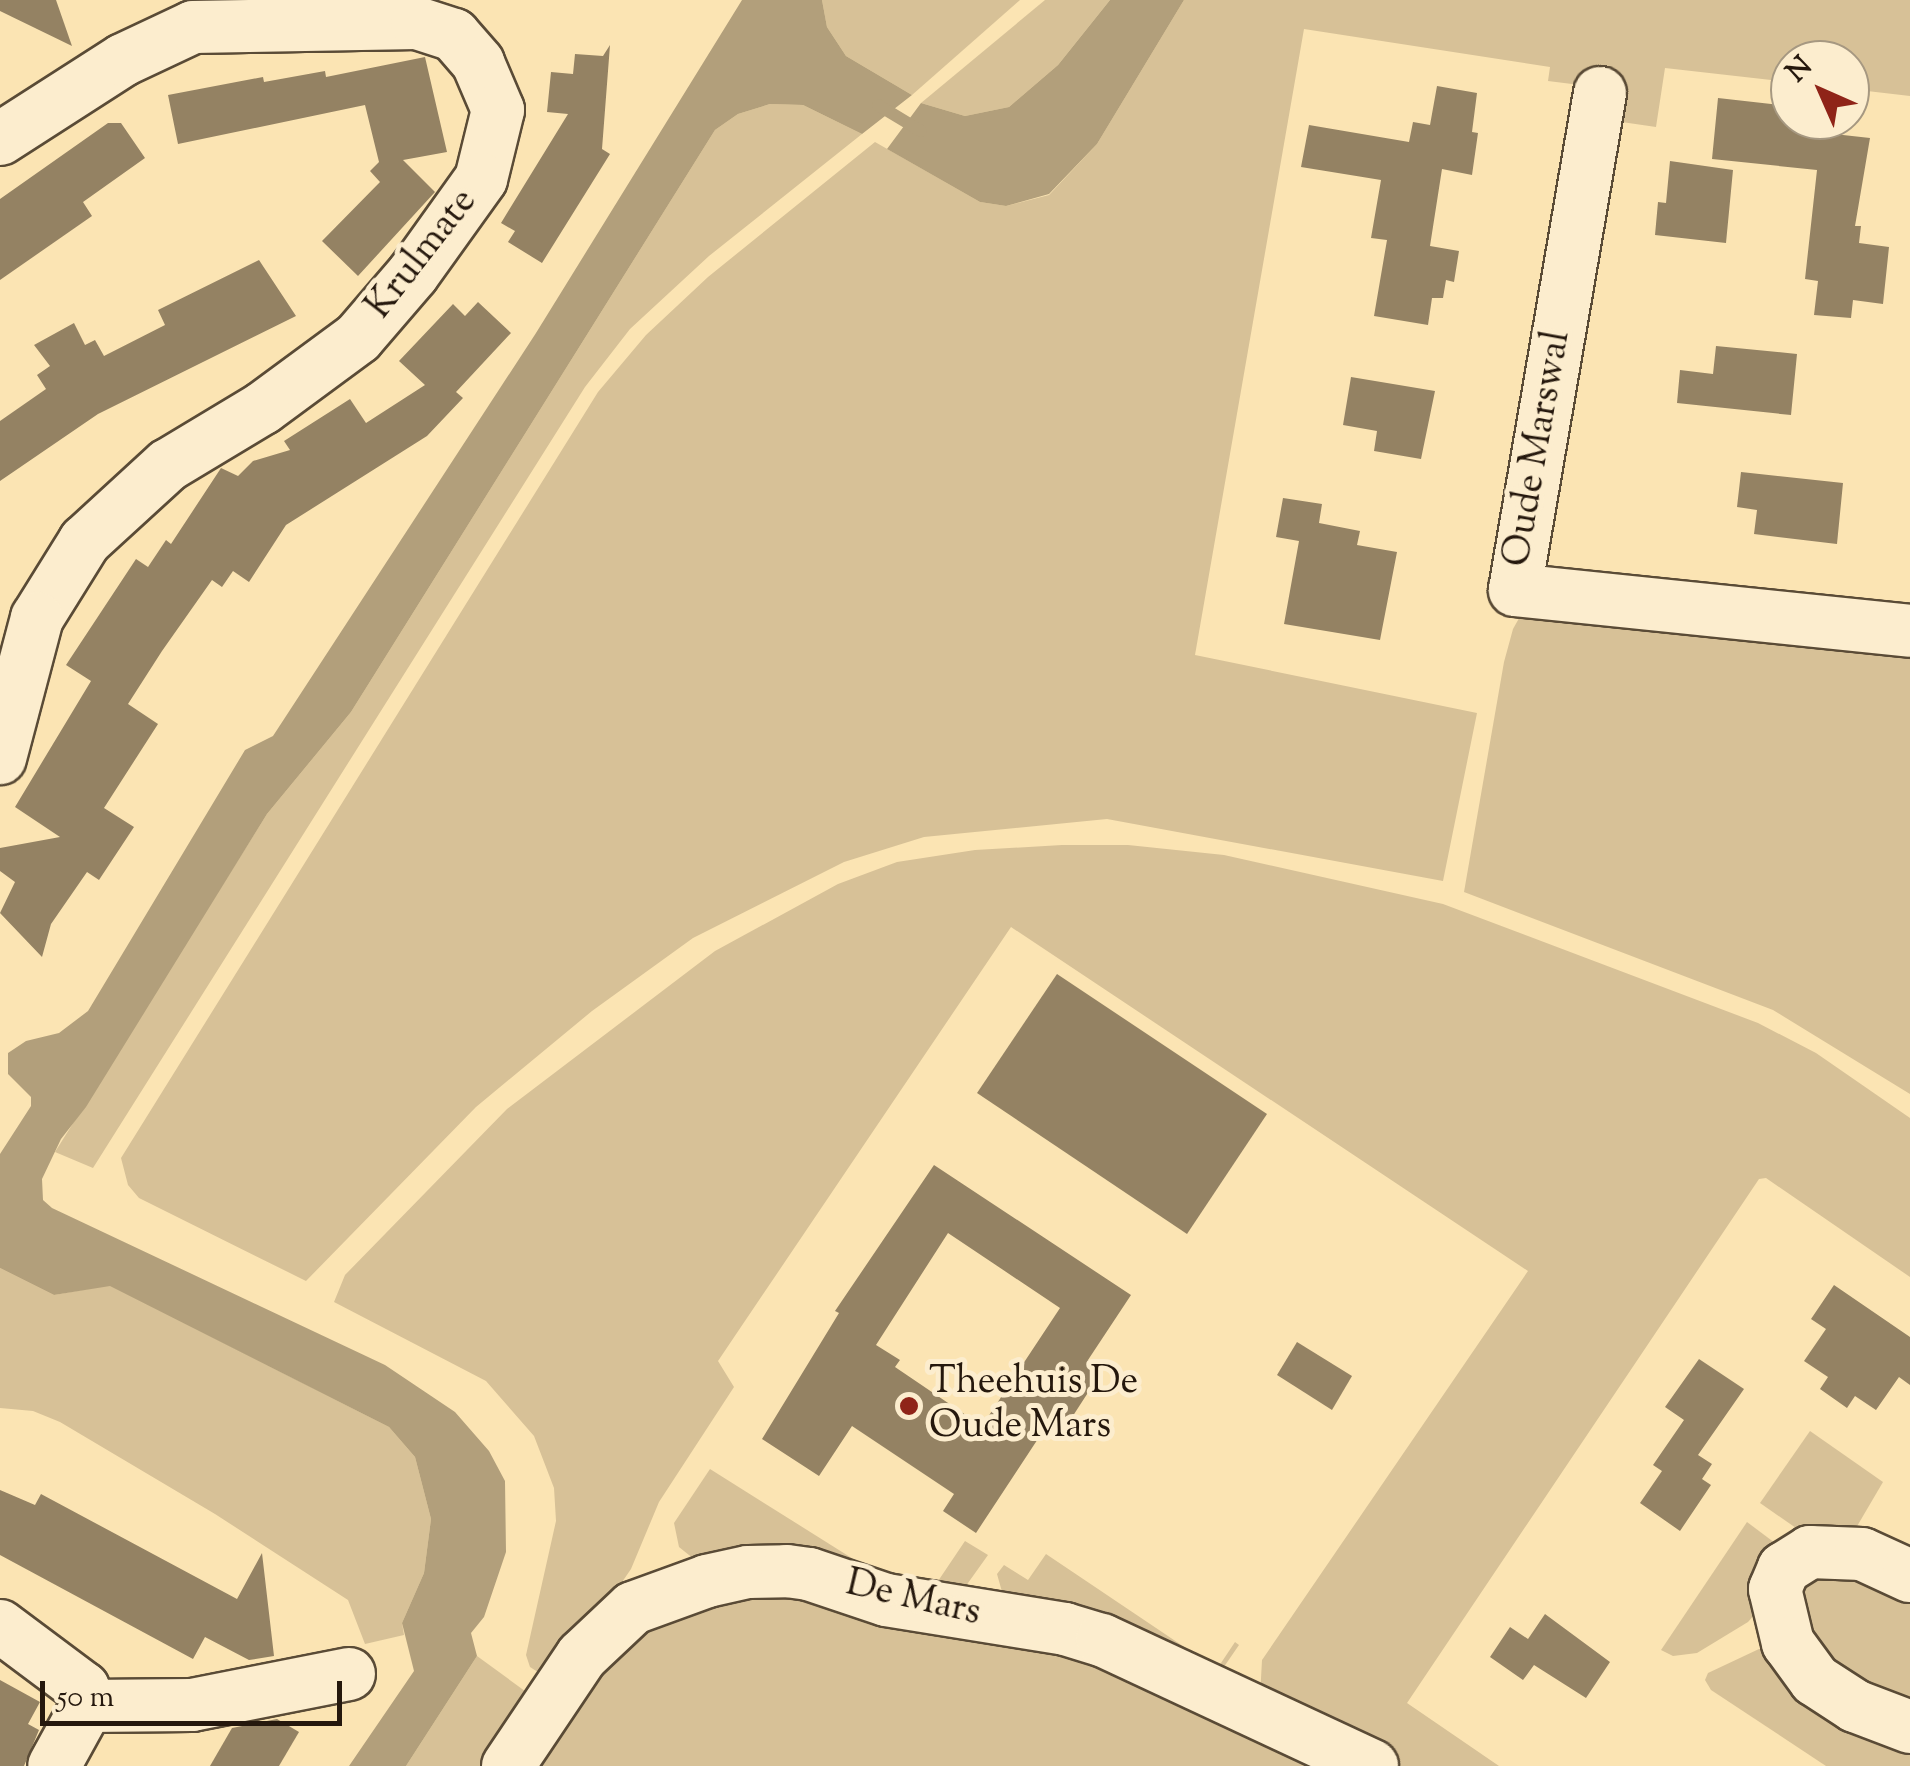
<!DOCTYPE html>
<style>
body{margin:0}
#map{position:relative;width:1910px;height:1766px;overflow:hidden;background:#fbe4b3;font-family:"Sorts Mill Goudy",serif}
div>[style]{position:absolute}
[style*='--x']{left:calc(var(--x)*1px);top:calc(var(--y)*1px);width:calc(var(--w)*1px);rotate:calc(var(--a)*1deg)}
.green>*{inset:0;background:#d7c197}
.water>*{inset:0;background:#b29f7b}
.stream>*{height:12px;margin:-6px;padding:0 6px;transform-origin:6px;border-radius:6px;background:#b29f7b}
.building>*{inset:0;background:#948263}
.roads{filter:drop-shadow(2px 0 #5a4b36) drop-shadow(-2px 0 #5a4b36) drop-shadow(0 2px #5a4b36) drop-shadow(0 -2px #5a4b36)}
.minor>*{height:52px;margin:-26px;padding:0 26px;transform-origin:26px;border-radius:26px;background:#fcedce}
.dots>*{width:28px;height:28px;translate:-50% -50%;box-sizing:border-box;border:5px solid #fcedce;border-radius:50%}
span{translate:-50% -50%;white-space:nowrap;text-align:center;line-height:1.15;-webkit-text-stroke:10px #fcedce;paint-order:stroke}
.street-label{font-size:38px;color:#25180d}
.poi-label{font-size:38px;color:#25180d}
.left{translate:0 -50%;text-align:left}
.north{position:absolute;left:1770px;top:40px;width:100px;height:100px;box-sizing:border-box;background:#fcedce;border:2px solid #a69881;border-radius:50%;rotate:315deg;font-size:28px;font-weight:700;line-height:40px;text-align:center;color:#25180d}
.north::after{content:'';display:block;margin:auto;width:35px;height:45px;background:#8f2418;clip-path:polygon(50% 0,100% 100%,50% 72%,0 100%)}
.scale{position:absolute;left:40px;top:1681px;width:302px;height:45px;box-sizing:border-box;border:5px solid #25180d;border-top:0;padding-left:12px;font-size:30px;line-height:35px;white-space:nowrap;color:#25180d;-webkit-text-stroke:8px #fcedce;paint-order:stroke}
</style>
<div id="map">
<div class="green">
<div style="clip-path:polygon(822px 0,1020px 0,912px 95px,846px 56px,827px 27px)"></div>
<div style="clip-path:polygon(1045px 0,1110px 0,1058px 65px,1009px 107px,965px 116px,921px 103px)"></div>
<div style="clip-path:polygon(1184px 0,1910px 0,1910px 96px,1850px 89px,1850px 60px,1790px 60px,1790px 82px,1665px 68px,1656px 127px,1608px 120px,1612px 89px,1548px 81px,1550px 67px,1304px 29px,1195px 655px,1477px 713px,1443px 881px,1107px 819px,924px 837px,844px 862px,693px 938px,592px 1011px,476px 1107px,306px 1281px,139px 1198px,128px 1185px,121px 1158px,598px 392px,646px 335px,708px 277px,875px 142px,980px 202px,1006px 206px,1049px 195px,1097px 144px)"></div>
<div style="clip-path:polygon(770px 104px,803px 105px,862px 134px,709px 256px,630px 329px,585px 387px,93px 1168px,55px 1152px,267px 814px,351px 712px,715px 130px,738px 114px)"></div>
<div style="clip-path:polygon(1527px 604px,1910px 646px,1910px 1094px,1773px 1010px,1464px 892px,1504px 662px,1513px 629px)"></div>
<div style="clip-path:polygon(1062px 845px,1128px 845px,1224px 855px,1443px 904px,1758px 1023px,1816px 1053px,1910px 1118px,1910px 1277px,1766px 1178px,1759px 1179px,1407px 1703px,1499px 1766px,1401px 1766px,1260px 1697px,1262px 1660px,1528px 1271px,1011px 927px,718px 1361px,734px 1387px,659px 1502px,631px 1569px,561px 1671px,541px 1674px,530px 1667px,526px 1655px,556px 1521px,554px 1488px,534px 1436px,486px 1381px,334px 1302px,345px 1275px,507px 1109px,715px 951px,838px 884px,897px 862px,975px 850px)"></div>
<div style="clip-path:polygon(0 1268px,54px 1295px,110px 1285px,389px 1427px,415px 1457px,431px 1519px,424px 1573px,402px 1623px,404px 1635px,365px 1644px,348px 1600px,215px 1514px,60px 1422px,33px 1411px,0 1408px)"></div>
<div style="clip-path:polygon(1810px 1431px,1883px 1482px,1856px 1528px,1809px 1537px,1760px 1503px)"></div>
<div style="clip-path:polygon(710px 1469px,893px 1584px,932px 1590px,965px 1541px,988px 1555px,963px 1590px,938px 1599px,890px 1592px,811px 1564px,764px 1561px,728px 1566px,694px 1559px,679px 1547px,674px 1523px)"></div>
<div style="clip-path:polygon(1747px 1522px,1775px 1543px,1761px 1607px,1748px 1622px,1697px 1653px,1673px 1656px,1661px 1650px)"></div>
<div style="clip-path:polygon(1046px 1554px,1217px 1669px,1235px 1642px,1239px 1645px,1217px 1677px,1006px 1606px,997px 1574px,1004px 1565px,1028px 1580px)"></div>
<div style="clip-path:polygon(1813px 1565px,1910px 1596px,1910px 1702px,1825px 1671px,1790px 1583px)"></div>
<div style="clip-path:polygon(727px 1586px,1019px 1630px,1336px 1766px,521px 1766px,604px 1646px)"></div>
<div style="clip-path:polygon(1759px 1649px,1768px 1649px,1910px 1748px,1910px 1766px,1826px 1766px,1711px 1690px,1705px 1680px,1708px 1673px)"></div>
<div style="clip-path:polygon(477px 1656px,529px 1694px,495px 1766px,406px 1766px)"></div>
</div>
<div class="water">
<div style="clip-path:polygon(742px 0,822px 0,827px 27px,846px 56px,912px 95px,862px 134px,803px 105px,770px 104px,738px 114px,715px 130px,351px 712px,267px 814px,86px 1107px,61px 1139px,42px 1179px,43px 1200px,52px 1208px,385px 1365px,455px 1412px,489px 1451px,505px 1481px,506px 1552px,484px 1617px,471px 1633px,477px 1656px,406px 1766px,349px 1766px,414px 1671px,402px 1623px,424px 1573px,431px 1519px,415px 1457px,389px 1427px,110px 1286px,54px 1295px,0 1268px,0 1154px,31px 1106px,31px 1097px,8px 1074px,8px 1053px,26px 1041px,59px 1033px,88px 1011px,245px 750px,273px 736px,536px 333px)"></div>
<div style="clip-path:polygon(1110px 0,1184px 0,1097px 144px,1049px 194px,1006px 206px,980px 202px,887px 149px,921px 103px,965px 116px,1009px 107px,1058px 65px)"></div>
</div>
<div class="stream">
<div style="--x:878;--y:105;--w:50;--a:31.2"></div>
</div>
<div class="building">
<div style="clip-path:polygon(0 0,56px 0,72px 46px,0 11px)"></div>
<div style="clip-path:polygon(610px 45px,602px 149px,610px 154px,542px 263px,508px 242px,515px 231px,501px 223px,568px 114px,547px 112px,551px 72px,573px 74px,575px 54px,603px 56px)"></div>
<div style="clip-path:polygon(425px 57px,447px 152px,403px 160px,435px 192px,358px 276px,322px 241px,380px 182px,370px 171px,379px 162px,365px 105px,178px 144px,168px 95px,263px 77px,264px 82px,325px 71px,326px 77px)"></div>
<div style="clip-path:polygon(1437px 86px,1477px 93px,1472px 132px,1478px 133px,1472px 175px,1442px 169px,1430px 246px,1459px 251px,1454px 282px,1446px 280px,1443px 298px,1432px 298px,1428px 325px,1374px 316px,1387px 240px,1371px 238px,1381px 180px,1301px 167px,1309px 125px,1409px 142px,1413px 122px,1430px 125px)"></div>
<div style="clip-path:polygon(1718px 98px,1790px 106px,1790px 120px,1836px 120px,1834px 134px,1870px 138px,1855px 226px,1861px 226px,1859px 243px,1889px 247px,1883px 304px,1853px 300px,1851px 318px,1814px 315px,1818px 281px,1805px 279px,1817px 170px,1712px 159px)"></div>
<div style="clip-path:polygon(108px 123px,121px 123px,145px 158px,83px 202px,92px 216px,0 280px,0 199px)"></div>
<div style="clip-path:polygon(1670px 161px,1733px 170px,1726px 243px,1655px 235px,1658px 202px,1666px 203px)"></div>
<div style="clip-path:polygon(259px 260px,296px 316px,98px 414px,0 481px,0 421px,46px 389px,37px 375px,50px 366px,34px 345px,74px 323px,85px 345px,95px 340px,104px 356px,165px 325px,158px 310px)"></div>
<div style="clip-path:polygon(478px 302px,511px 333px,456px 392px,463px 398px,427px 436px,286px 525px,249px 582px,233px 571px,222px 587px,212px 580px,162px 651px,128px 704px,158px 724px,104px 808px,134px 827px,99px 880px,87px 872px,51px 924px,42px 957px,0 913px,15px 882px,0 871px,0 848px,60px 837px,15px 807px,91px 681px,66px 665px,136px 559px,148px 567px,166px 540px,171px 544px,221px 468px,238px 476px,253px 461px,290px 450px,284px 441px,350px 399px,366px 423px,425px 385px,399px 361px,453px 304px,465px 316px)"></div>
<div style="clip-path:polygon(1716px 346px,1797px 354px,1791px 415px,1677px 403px,1680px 370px,1713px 374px)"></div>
<div style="clip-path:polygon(1351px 377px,1435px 391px,1421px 459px,1374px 451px,1377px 431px,1343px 425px)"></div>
<div style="clip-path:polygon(1741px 472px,1843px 483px,1837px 544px,1754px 534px,1757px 510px,1737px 507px)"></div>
<div style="clip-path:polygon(1283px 498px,1322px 504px,1319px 523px,1360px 531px,1357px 545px,1397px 552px,1380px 640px,1284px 624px,1299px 541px,1276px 537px)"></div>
<div style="clip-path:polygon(1057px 974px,1267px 1114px,1187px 1234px,977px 1093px)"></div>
<div style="clip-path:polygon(evenodd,934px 1165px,1131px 1295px,1088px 1360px,1102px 1371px,1067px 1425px,1053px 1416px,976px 1533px,943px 1511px,954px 1494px,852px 1426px,819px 1476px,762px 1439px,839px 1313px,835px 1311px,934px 1165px,948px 1233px,1060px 1308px,982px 1426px,895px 1367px,900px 1360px,876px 1345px,948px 1233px)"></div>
<div style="clip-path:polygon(1834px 1285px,1910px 1337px,1910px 1385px,1899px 1377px,1876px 1410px,1855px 1396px,1847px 1408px,1820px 1389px,1828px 1377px,1804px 1361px,1826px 1329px,1811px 1319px)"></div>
<div style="clip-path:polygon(1297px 1342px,1352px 1376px,1332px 1410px,1277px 1375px)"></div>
<div style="clip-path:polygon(1699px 1359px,1744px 1389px,1698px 1455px,1712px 1464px,1702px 1479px,1711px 1485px,1680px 1531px,1640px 1503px,1662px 1471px,1653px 1465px,1684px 1420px,1665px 1407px)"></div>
<div style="clip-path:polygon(0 1490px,35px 1505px,41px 1494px,237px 1599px,262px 1553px,274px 1656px,249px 1660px,205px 1637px,193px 1659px,0 1555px)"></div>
<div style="clip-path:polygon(1545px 1614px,1610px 1662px,1586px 1698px,1534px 1665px,1523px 1680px,1490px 1657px,1510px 1627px,1528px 1639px)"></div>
<div style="clip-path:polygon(0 1680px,40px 1702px,28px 1724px,39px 1730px,24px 1766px,0 1766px)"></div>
<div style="clip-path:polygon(277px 1719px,299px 1732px,279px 1766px,210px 1766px,232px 1728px)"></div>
</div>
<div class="roads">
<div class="minor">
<div style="--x:1600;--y:93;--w:504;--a:99.71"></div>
<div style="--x:1515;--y:590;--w:397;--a:5.9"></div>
<div style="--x:0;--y:139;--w:146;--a:-32.7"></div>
<div style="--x:123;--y:60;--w:77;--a:-25.2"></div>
<div style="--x:193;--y:27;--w:224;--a:-1"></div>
<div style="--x:417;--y:23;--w:39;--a:18"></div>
<div style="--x:454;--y:35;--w:37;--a:49"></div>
<div style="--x:478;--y:63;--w:51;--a:66.9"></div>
<div style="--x:498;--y:110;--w:71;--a:103.8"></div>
<div style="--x:481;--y:179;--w:117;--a:125.6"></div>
<div style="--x:413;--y:274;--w:84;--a:130.7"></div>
<div style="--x:358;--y:338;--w:118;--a:143.6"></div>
<div style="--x:263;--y:408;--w:111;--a:149"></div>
<div style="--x:168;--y:465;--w:113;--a:137.5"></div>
<div style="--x:85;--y:541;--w:91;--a:121.9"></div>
<div style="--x:37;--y:618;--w:145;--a:104.8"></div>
<div style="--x:1910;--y:1576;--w:53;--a:-155.4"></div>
<div style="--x:1862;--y:1554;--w:52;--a:-177.8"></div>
<div style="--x:1810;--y:1552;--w:31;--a:148"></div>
<div style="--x:1784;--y:1568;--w:23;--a:113"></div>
<div style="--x:1775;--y:1589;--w:56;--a:76.5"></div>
<div style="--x:1788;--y:1643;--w:46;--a:53.9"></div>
<div style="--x:1815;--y:1680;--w:48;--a:33"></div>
<div style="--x:1855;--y:1706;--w:59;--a:20.9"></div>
<div style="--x:0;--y:1626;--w:104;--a:36.8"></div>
<div style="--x:83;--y:1688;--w:18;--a:77"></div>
<div style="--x:87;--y:1706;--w:68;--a:118.8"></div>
<div style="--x:87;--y:1706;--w:105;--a:-0.5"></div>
<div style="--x:192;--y:1705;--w:160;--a:-11.2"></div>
<div style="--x:508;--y:1766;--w:133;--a:-56.1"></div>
<div style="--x:582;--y:1656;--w:70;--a:-43.3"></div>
<div style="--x:633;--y:1608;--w:79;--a:-20"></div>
<div style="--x:707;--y:1581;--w:42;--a:-12.4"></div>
<div style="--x:748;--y:1572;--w:39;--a:-1"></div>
<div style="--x:787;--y:1571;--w:22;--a:8"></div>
<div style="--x:809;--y:1574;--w:81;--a:18.7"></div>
<div style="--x:886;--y:1600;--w:181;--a:9.2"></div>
<div style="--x:1065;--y:1629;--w:39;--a:17"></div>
<div style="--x:1102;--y:1640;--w:298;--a:25"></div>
</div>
</div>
<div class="dots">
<div style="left:909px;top:1406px;background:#8f2418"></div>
</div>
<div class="street-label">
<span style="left:423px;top:255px;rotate:-52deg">Krulmate</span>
<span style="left:1539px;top:449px;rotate:-80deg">Oude Marswal</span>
<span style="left:913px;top:1600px;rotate:13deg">De Mars</span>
</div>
<div class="poi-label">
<span class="left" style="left:929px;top:1406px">Theehuis De<br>Oude Mars</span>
</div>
<div class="north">N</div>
<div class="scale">50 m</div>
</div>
